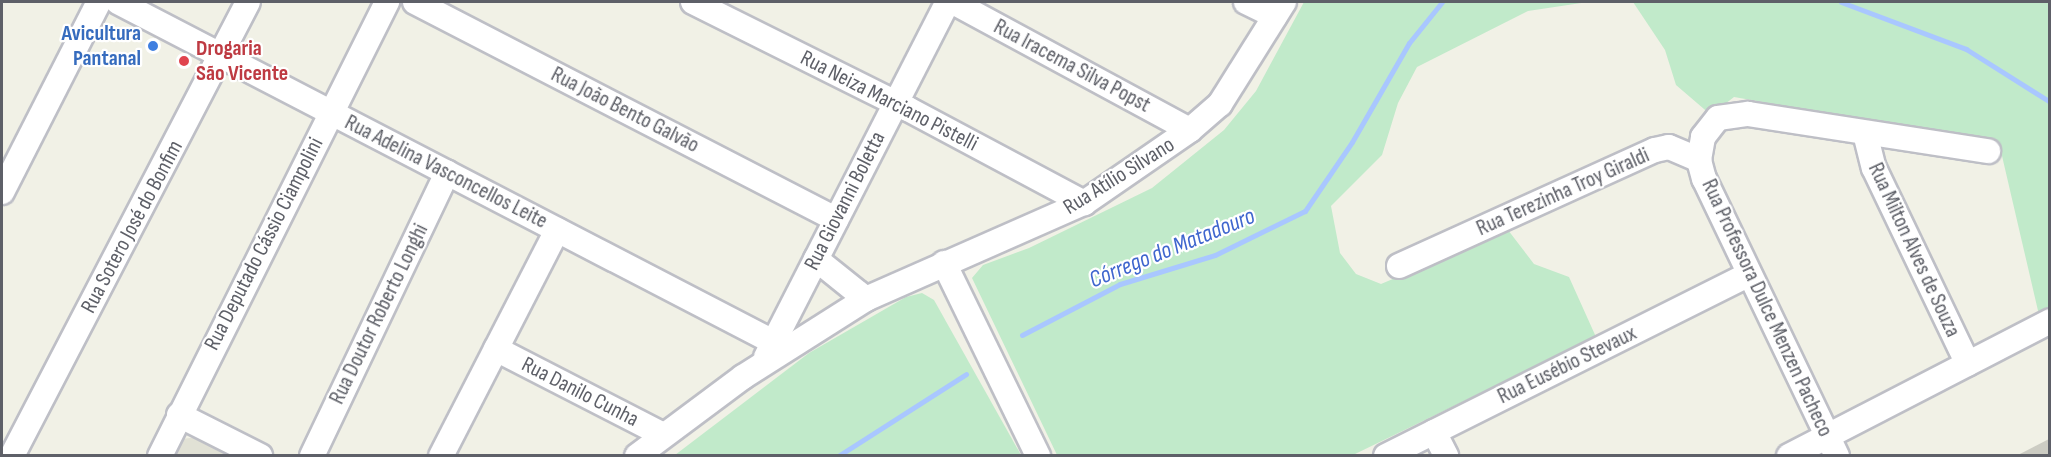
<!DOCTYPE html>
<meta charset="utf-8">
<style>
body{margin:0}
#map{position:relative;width:2051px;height:457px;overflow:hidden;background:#f1f1e6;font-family:"Sofia Sans Condensed",sans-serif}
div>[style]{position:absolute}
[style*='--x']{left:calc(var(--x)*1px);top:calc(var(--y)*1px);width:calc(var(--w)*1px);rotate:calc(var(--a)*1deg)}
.education>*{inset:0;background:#e1e1d5}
.green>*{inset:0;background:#c1eaca}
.stream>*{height:5px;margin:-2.5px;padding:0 2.5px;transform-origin:2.5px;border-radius:2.5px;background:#a9c7ff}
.building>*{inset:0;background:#ccccc3}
.roads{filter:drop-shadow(2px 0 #bebfc6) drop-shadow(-2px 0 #bebfc6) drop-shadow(0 2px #bebfc6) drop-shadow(0 -2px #bebfc6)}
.minor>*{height:24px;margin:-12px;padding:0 12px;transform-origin:12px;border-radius:12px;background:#fff}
.dots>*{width:16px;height:16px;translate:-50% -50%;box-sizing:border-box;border:3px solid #fff;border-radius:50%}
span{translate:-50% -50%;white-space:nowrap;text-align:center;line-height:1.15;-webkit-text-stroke:4.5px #fff;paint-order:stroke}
.shop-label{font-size:22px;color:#366cbe;font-weight:700}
.right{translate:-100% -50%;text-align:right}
.health-label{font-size:22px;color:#be3a42;font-weight:700}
.left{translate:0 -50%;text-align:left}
.street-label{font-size:22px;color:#5e6068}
.water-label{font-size:24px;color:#3f66ce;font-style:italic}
.frame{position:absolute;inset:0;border:3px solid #5e6068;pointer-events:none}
</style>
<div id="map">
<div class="education">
<div style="clip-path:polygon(198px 437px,234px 456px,174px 456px,182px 439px)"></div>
</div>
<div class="green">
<div style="clip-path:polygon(1304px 2px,1588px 2px,1528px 11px,1417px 67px,1398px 103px,1382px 155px,1331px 206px,1340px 253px,1356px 274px,1381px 284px,1508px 230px,1534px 264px,1569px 277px,1596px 337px,1353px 455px,1057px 455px,972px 278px,983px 265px,1029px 248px,1152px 188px,1224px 130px,1256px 91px)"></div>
<div style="clip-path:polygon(1633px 2px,2049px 2px,2049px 307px,2039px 315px,1999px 143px,1734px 97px,1711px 115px,1676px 85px,1665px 50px)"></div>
<div style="clip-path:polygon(922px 293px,934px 300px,1021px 455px,675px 455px,809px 353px,906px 297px)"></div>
</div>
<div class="stream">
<div style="--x:1841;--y:2;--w:134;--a:20.6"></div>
<div style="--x:1966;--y:49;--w:99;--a:32.2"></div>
<div style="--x:1022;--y:335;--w:110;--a:-27.5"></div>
<div style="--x:1120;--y:284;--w:99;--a:-17"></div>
<div style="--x:1215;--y:255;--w:100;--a:-26.1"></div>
<div style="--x:1305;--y:211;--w:83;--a:-55.7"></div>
<div style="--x:1352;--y:142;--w:114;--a:-60.1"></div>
<div style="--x:1409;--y:43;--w:53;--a:-51.2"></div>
<div style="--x:838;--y:456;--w:152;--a:-32.6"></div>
</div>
<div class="building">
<div style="clip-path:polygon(2049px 439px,2049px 456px,2016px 456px)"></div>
</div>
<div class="roads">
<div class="minor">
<div style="--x:118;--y:2;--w:738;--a:27.43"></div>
<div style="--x:415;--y:2;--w:474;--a:27.3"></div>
<div style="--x:693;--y:2;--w:240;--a:26.5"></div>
<div style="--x:908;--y:109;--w:200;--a:28.1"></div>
<div style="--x:953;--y:2;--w:269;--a:28.4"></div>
<div style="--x:1246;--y:2;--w:32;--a:26"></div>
<div style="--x:1865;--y:133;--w:36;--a:76"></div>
<div style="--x:1874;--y:168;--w:217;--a:64.4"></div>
<div style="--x:2;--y:192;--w:213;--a:-63"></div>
<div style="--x:816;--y:259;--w:64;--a:38.7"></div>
<div style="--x:944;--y:263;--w:215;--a:64"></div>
<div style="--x:1399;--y:266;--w:281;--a:-24.4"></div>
<div style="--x:1655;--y:150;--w:14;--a:-12"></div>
<div style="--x:1669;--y:147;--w:33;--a:23"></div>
<div style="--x:496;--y:349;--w:188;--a:27.2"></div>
<div style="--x:766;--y:357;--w:399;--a:-62.9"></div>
<div style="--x:179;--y:415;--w:91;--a:26.8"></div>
<div style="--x:1434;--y:432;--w:27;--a:63"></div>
<div style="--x:14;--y:452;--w:507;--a:-62.53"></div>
<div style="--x:160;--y:456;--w:508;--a:-63.43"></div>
<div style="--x:312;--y:456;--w:314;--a:-64.5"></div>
<div style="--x:441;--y:456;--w:254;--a:-62.8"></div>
<div style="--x:637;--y:456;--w:132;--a:-36.7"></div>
<div style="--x:743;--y:377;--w:146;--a:-32.4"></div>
<div style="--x:866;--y:299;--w:238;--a:-23.8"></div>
<div style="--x:1084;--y:203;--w:129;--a:-34.6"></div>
<div style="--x:1190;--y:130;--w:40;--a:-41"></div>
<div style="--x:1220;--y:104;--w:120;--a:-57.9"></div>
<div style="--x:1386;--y:456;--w:405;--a:-26.6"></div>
<div style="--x:1789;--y:456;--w:294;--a:-27.3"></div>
<div style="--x:1837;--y:456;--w:307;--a:-115.6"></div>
<div style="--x:1704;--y:179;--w:20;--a:-105"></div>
<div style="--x:1699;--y:160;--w:23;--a:-80"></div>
<div style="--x:1703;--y:137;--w:24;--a:-52"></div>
<div style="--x:1718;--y:118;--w:30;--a:-8"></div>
<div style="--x:1748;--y:114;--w:243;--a:8.8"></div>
</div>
</div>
<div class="dots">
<div style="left:153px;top:46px;background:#3f7fe0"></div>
<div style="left:184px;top:61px;background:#e0444e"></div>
</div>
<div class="shop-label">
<span class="right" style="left:141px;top:46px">Avicultura<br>Pantanal</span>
</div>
<div class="health-label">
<span class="left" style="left:196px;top:61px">Drogaria<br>São Vicente</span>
</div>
<div class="street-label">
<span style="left:1072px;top:66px;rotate:28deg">Rua Iracema Silva Popst</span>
<span style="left:889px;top:101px;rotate:27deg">Rua Neiza Marciano Pistelli</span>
<span style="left:625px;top:110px;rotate:27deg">Rua João Bento Galvão</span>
<span style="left:446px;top:172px;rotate:27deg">Rua Adelina Vasconcellos Leite</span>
<span style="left:1119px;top:176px;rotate:-32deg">Rua Atílio Silvano</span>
<span style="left:1563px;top:192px;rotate:-24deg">Rua Terezinha Troy Giraldi</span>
<span style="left:845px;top:201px;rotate:-63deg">Rua Giovanni Boletta</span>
<span style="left:132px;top:227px;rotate:-62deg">Rua Sotero José do Bonfim</span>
<span style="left:264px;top:244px;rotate:-63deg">Rua Deputado Cássio Ciampolini</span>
<span style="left:1914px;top:250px;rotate:65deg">Rua Milton Alves de Souza</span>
<span style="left:1767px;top:308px;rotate:65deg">Rua Professora Dulce Menzen Pacheco</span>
<span style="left:379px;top:314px;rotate:-64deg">Rua Doutor Roberto Longhi</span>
<span style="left:1567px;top:365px;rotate:-26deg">Rua Eusébio Stevaux</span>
<span style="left:580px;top:392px;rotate:27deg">Rua Danilo Cunha</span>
</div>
<div class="water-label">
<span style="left:1172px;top:248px;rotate:-22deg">Córrego do Matadouro</span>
</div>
<div class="frame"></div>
</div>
